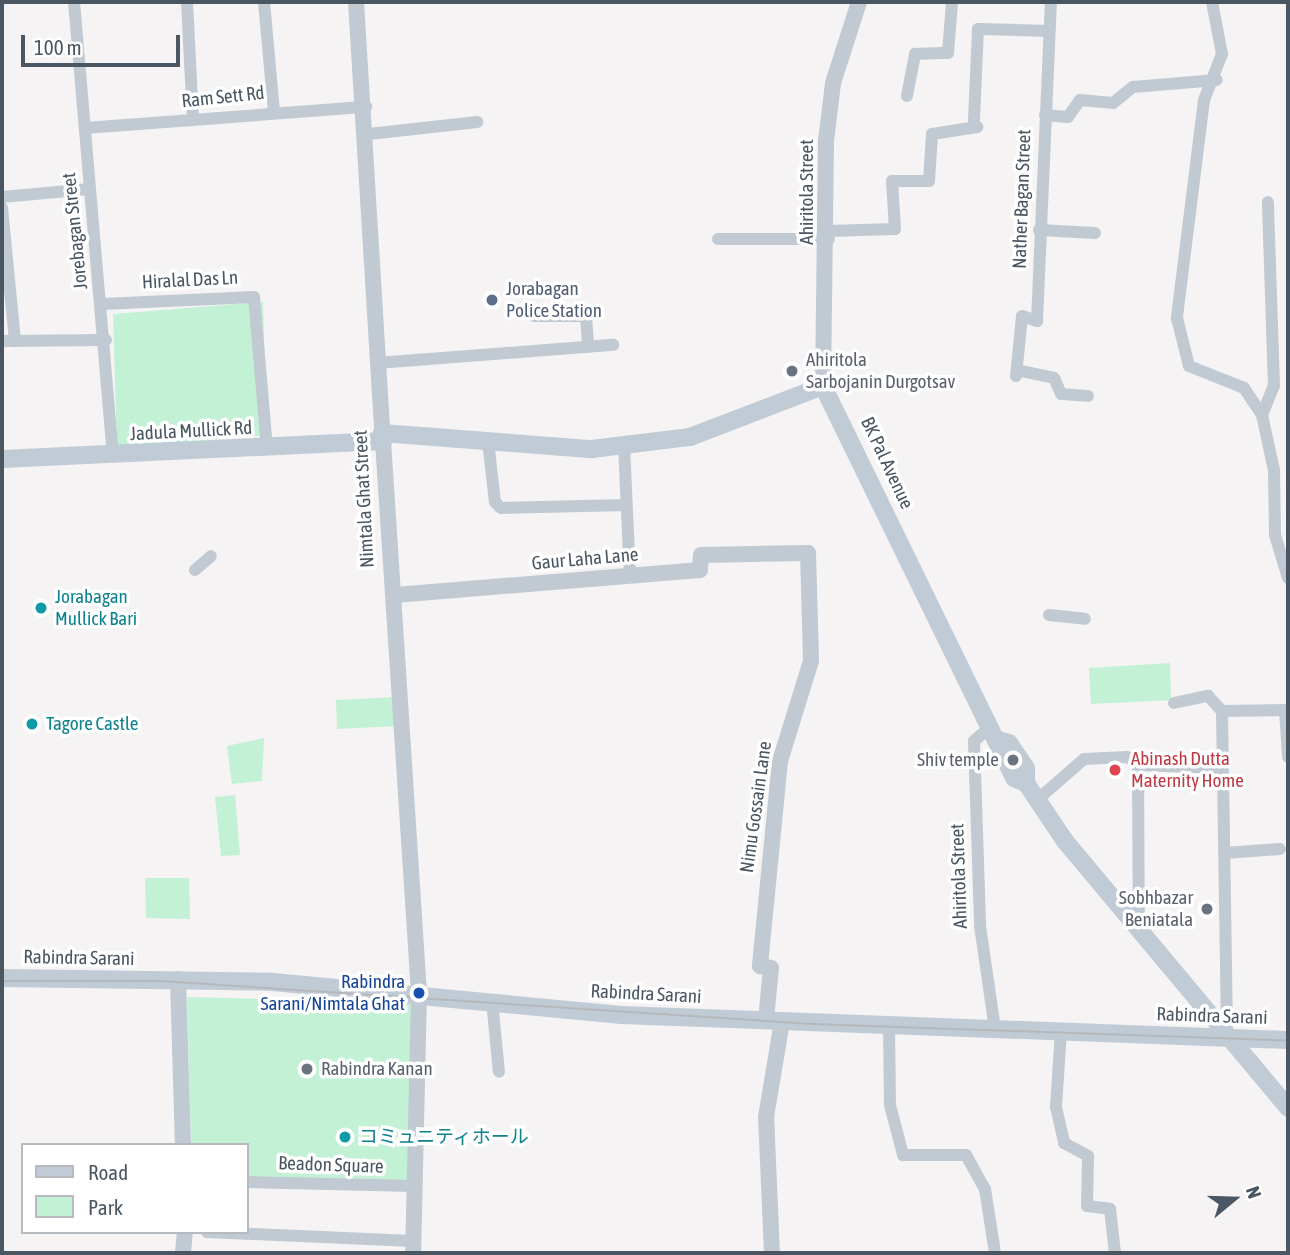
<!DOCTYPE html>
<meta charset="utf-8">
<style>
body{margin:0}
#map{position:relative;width:1290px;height:1255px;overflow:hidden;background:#f5f3f3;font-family:"Asap Condensed","Noto Sans JP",sans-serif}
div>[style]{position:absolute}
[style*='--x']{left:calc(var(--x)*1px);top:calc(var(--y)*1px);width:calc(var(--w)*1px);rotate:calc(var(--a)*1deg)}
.green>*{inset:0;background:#c3f1d5}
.minor>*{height:12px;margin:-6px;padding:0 6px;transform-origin:6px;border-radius:6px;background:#c1cad2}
.tertiary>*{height:16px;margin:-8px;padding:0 8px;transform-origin:8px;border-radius:8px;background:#c1cad2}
.secondary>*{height:18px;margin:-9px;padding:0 9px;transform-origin:9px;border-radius:9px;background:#c1cbd6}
.tram>*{height:2px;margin:-1px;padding:0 1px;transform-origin:1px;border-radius:1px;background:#b5b8bd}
.dots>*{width:19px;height:19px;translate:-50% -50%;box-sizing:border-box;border:4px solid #fff;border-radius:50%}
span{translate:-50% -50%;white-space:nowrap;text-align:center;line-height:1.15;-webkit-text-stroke:7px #fff;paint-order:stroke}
.street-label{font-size:19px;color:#4a5661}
.service-label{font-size:19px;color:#4e5e75}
.left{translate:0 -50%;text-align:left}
.worship-label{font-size:19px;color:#5b616d}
.right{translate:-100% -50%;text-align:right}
.culture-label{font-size:19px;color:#0d838f}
.health-label{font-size:19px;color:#be3a42}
.transit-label{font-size:19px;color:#164399}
.frame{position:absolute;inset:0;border:4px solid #4a5661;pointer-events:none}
.legend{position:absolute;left:21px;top:1143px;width:228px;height:91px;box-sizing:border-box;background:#fff;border:2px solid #b7bbc0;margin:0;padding:9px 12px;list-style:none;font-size:21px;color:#4a5661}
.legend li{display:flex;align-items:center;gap:14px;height:35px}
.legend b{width:35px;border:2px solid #b7bbc0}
.north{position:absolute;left:1199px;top:1164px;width:70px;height:70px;-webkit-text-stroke:5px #fff;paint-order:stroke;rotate:71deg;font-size:19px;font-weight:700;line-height:28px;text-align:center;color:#4a5661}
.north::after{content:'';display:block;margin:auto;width:24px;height:32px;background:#4a5661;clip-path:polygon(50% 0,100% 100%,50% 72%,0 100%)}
.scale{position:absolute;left:21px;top:35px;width:159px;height:32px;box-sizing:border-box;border:4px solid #4a5661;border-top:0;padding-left:9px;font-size:21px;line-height:24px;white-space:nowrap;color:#4a5661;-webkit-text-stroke:5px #fff;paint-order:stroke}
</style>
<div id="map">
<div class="green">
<div style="clip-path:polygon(263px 302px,267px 435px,117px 449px,113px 314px)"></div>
<div style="clip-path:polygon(1170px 663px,1171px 700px,1091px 704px,1089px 668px)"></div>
<div style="clip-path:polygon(396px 697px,398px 726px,337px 729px,336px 700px)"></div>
<div style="clip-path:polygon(264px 738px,262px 781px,232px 784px,227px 746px)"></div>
<div style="clip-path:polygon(235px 795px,240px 855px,221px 856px,215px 797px)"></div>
<div style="clip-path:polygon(145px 878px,189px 878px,190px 919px,146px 918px)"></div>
<div style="clip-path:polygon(187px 997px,412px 1003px,410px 1190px,247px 1184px,247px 1145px,191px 1145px)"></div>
</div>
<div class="minor">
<div style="--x:74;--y:2;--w:456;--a:85.1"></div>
<div style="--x:187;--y:2;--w:118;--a:87.1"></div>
<div style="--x:264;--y:2;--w:109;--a:84.8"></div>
<div style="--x:1212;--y:2;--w:53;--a:79.1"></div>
<div style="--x:1222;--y:54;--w:49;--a:111.4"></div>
<div style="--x:1204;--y:100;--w:220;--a:97.1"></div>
<div style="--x:1177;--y:318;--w:49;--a:76"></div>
<div style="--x:1189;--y:366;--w:59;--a:21.8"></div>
<div style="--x:1244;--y:388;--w:32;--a:56"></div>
<div style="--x:1262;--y:415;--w:56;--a:77.7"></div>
<div style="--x:1274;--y:470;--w:65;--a:89.1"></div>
<div style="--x:1275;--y:535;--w:45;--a:73.2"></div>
<div style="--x:907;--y:96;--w:43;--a:-79.2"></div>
<div style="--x:915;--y:54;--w:33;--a:-2"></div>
<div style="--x:948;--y:53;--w:51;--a:-85.5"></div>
<div style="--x:1045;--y:115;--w:23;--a:5"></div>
<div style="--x:1068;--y:117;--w:21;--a:-55"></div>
<div style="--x:1080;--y:100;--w:33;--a:5"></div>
<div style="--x:1113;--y:103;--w:26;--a:-39"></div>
<div style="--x:1133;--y:87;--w:84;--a:-4.8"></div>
<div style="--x:974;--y:120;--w:91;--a:-87.5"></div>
<div style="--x:978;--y:29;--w:71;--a:1.6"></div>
<div style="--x:85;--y:128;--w:282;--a:-4.3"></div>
<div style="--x:369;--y:134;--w:109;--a:-6.3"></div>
<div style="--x:2;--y:197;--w:88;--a:-5.2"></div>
<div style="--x:2;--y:208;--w:134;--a:84.4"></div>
<div style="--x:1039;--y:230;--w:56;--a:3.1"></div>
<div style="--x:829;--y:231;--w:66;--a:-1.7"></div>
<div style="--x:895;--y:229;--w:48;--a:-93.6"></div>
<div style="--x:892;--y:181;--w:37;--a:0"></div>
<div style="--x:929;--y:181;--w:47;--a:-86.3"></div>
<div style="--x:932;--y:134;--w:46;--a:-8.8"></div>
<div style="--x:718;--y:239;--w:111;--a:0"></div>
<div style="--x:103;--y:304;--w:151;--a:-2.7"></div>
<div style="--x:254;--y:297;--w:152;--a:85.1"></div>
<div style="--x:534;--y:316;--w:52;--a:0"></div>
<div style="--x:586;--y:316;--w:31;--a:86"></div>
<div style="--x:2;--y:341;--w:104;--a:-0.6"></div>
<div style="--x:377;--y:363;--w:237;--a:-4.4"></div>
<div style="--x:1017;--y:370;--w:38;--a:12"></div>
<div style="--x:1054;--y:378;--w:17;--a:66"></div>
<div style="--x:1061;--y:394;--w:27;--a:4"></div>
<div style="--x:1016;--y:376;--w:60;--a:-84.3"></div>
<div style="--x:1022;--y:316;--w:16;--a:18"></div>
<div style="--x:1037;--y:321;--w:319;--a:-87.5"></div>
<div style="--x:1262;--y:415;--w:31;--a:-68"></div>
<div style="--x:1274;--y:386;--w:184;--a:-91.9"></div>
<div style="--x:488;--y:441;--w:61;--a:83.5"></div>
<div style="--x:495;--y:502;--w:8;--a:45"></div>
<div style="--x:501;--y:508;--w:125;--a:-1.4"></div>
<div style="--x:624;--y:445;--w:131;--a:87.4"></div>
<div style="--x:195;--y:570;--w:21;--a:-41"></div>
<div style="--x:1049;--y:615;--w:36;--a:6"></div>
<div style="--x:1174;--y:703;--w:35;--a:-12"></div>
<div style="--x:1208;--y:696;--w:21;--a:47"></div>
<div style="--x:1222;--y:711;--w:326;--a:89.1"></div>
<div style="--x:1285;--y:710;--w:47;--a:86.3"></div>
<div style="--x:1222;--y:711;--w:66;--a:-0.9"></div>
<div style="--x:989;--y:728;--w:20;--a:139"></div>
<div style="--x:974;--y:741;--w:185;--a:88.1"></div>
<div style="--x:980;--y:926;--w:104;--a:81.7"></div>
<div style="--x:1138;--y:765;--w:166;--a:89.7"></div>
<div style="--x:1037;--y:800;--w:62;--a:-41.1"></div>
<div style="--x:1084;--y:759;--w:43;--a:-2.7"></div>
<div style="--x:1127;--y:757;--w:14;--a:36"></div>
<div style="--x:1138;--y:765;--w:84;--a:2"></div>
<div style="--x:1225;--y:853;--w:55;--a:-4.2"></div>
<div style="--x:492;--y:1001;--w:71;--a:84.4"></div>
<div style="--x:889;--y:1025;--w:80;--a:89.3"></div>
<div style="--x:890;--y:1105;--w:52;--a:75.4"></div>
<div style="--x:903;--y:1155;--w:63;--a:0"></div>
<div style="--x:966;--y:1155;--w:39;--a:61"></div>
<div style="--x:985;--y:1189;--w:65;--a:81.1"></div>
<div style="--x:1061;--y:1031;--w:76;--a:93.8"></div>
<div style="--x:1056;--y:1107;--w:37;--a:77"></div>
<div style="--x:1064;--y:1143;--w:27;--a:28"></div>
<div style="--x:1088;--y:1156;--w:50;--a:91.1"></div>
<div style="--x:1087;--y:1206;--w:23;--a:7"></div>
<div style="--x:1110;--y:1209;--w:44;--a:83.5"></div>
<div style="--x:247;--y:1182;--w:167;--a:1.4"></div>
<div style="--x:207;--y:1232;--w:206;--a:2.5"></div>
</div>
<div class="tertiary">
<div style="--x:356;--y:2;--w:432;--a:86.5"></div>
<div style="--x:823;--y:386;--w:245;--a:-89.3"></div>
<div style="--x:826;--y:141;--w:58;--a:-83.1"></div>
<div style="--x:833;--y:83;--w:85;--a:-72.2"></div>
<div style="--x:383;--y:441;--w:553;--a:86.27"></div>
<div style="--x:419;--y:993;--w:260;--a:91.3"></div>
<div style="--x:395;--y:595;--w:306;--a:-4.7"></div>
<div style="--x:700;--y:570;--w:15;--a:-86"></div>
<div style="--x:701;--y:555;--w:107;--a:-1.1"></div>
<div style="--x:808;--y:553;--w:108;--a:88.4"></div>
<div style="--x:811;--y:661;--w:105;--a:107.2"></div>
<div style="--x:780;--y:761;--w:206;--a:95.6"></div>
<div style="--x:760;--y:966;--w:11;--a:10"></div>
<div style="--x:771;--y:968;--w:52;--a:95.5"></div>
<div style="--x:178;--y:979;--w:166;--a:88.3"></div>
<div style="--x:183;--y:1253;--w:21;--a:-85"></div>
<div style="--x:772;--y:1253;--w:136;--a:-92.5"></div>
<div style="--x:766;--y:1117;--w:97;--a:-80.5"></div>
</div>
<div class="secondary">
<div style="--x:2;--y:459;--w:381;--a:-2.7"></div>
<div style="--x:383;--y:441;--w:8;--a:-97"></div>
<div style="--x:382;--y:433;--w:211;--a:4.4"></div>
<div style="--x:592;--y:449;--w:99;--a:-7"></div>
<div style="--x:690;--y:437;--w:142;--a:-21"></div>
<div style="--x:823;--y:386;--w:436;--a:64"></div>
<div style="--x:1014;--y:778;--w:13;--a:23"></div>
<div style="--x:1026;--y:783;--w:70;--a:56.1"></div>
<div style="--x:1065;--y:841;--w:348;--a:50.1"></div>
<div style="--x:998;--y:740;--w:11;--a:15"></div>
<div style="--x:1009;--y:743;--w:30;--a:56"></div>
<div style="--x:1026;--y:768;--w:15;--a:90"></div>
<div style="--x:2;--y:978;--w:271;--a:0.8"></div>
<div style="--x:273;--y:982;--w:350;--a:5.4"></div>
<div style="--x:621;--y:1015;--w:667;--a:2.15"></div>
</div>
<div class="tram">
<div style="--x:2;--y:981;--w:158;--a:0"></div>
<div style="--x:160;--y:981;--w:654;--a:3.77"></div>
<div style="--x:813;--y:1024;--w:475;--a:2"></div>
</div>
<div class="dots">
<div style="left:492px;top:300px;background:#5c6f8a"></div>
<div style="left:792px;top:371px;background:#6b7280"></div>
<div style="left:41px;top:608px;background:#0f9aa8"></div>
<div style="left:32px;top:724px;background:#0f9aa8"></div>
<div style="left:1013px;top:760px;background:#6b7280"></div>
<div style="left:1115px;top:770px;background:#e0444e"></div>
<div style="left:1207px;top:909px;background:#6b7280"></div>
<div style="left:419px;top:993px;background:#1a4fb4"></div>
<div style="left:307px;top:1069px;background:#6b7280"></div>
<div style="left:345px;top:1137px;background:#0f9aa8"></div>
</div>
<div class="street-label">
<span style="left:223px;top:97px;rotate:-6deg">Ram Sett Rd</span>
<span style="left:807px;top:192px;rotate:-90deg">Ahiritola Street</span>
<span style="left:1022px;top:199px;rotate:-88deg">Nather Bagan Street</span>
<span style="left:75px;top:231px;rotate:-96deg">Jorebagan Street</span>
<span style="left:190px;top:280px;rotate:-3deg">Hiralal Das Ln</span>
<span style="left:191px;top:431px;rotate:-3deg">Jadula Mullick Rd</span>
<span style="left:887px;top:463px;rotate:65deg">BK Pal Avenue</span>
<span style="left:364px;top:499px;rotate:-93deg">Nimtala Ghat Street</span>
<span style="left:585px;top:559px;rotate:-5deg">Gaur Laha Lane</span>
<span style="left:756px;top:807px;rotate:-82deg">Nimu Gossain Lane</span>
<span style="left:959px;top:876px;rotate:-92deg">Ahiritola Street</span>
<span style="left:79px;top:958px;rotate:1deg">Rabindra Sarani</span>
<span style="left:646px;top:994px;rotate:3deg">Rabindra Sarani</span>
<span style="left:1212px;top:1016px;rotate:2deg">Rabindra Sarani</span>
<span style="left:331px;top:1165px;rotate:2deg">Beadon Square</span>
</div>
<div class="service-label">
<span class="left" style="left:506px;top:300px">Jorabagan<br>Police Station</span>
</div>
<div class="worship-label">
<span class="left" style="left:806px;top:371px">Ahiritola<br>Sarbojanin Durgotsav</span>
<span class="right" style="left:999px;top:760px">Shiv temple</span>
<span class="right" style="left:1193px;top:909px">Sobhbazar<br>Beniatala</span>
<span class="left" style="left:321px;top:1069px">Rabindra Kanan</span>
</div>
<div class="culture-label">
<span class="left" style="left:55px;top:608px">Jorabagan<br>Mullick Bari</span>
<span class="left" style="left:46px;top:724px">Tagore Castle</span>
<span class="left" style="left:359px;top:1137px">コミュニティホール</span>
</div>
<div class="health-label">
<span class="left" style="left:1131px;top:770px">Abinash Dutta<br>Maternity Home</span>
</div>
<div class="transit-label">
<span class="right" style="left:405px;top:993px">Rabindra<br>Sarani/Nimtala Ghat</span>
</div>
<div class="frame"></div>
<ul class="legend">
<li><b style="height:9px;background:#c1cbd6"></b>Road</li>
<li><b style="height:19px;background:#c3f1d5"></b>Park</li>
</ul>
<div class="north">N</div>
<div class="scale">100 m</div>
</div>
